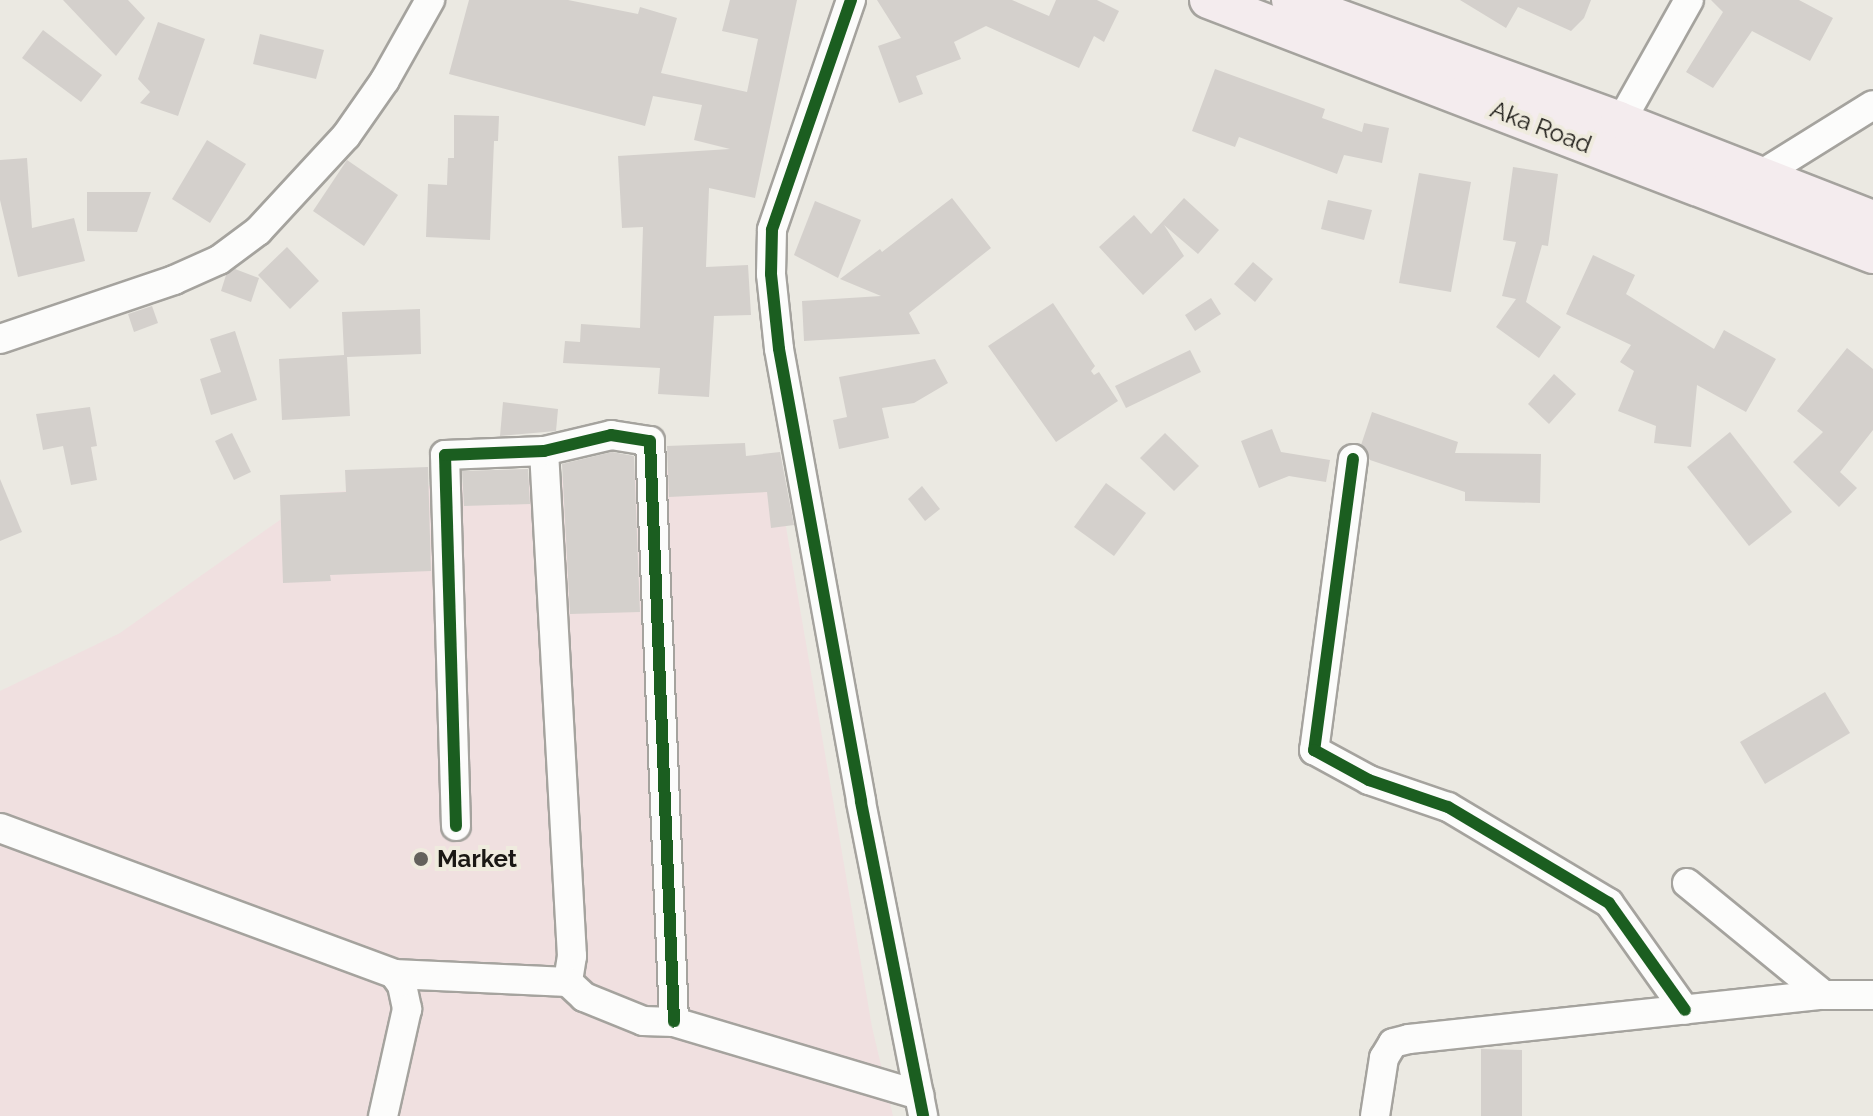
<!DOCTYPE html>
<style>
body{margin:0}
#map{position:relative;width:1873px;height:1116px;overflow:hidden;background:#ebe9e2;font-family:Raleway,sans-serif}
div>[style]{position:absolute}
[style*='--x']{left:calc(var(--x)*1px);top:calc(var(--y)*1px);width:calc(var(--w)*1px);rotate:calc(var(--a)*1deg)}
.commercial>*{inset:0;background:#f0e0e0}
.building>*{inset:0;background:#d4d0cc}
.roads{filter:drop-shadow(2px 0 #a5a39e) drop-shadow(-2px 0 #a5a39e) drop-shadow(0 2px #a5a39e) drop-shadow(0 -2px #a5a39e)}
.minor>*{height:28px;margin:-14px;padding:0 14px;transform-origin:14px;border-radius:14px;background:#fcfcfb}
.major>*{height:36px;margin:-18px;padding:0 18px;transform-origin:18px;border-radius:18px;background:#f4ecee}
.cycleway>*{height:12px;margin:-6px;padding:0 6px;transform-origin:6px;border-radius:6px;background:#1b5e20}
.dots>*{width:22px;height:22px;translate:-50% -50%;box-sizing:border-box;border:4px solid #efebde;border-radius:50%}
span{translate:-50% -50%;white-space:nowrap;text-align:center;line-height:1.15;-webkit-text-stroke:8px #efebde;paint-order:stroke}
.street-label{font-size:24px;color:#1a1814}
.poi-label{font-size:24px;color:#1a1814;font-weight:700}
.left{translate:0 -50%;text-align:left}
</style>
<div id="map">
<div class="commercial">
<div style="clip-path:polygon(775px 463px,872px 1027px,893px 1116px,0 1116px,0 691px,120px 633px,318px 493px)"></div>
</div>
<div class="building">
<div style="clip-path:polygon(63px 0,128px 0,145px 18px,116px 56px)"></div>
<div style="clip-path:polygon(469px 0,568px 0,638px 14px,640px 7px,677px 18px,661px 73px,747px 92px,758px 39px,722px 31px,730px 0,797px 0,755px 198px,709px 188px,706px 267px,748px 265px,751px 315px,714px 316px,709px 397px,658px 394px,660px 368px,563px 363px,565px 341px,580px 342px,581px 324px,640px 328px,643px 227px,622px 228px,618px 156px,730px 149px,694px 140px,702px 105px,653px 96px,645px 126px,449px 74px)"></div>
<div style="clip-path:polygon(877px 0,1012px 0,1049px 16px,1056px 0,1097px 0,1119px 11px,1104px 42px,1094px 36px,1079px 68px,986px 26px,954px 42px,961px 59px,916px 76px,923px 94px,899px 103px,878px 46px,901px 38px)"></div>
<div style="clip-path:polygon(1460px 0,1591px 0,1584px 18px,1571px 31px,1518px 7px,1506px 28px)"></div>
<div style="clip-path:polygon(1711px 0,1799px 0,1833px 18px,1810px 61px,1752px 31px,1713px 88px,1686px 72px,1723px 12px)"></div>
<div style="clip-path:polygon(158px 22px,205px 39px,178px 116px,140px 103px,150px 92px,138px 79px)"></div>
<div style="clip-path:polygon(43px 30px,102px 75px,81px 102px,22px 58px)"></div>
<div style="clip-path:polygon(260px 34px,324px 50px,316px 79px,253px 64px)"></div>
<div style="clip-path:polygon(1215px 69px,1325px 109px,1322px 118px,1362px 132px,1364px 123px,1389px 128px,1382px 163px,1344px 155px,1337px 174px,1239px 137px,1235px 147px,1192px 131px)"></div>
<div style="clip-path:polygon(454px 115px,499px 116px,498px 141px,494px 141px,490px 240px,426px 237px,428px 184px,447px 185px,448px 158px,454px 158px)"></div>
<div style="clip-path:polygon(207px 140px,246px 164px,210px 223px,172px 199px)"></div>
<div style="clip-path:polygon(27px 158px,32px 228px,74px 218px,85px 261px,18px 277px,0 200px,0 160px)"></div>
<div style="clip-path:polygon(347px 160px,398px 195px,364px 246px,313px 211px)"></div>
<div style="clip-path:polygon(1513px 167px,1558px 174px,1548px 246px,1542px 245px,1526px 302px,1561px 327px,1539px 358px,1496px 327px,1516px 299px,1502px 296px,1516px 242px,1503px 240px)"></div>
<div style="clip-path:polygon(1419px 173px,1471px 182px,1451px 292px,1399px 283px)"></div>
<div style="clip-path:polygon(87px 192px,151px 192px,137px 232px,87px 231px)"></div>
<div style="clip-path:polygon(952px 198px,991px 248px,909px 313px,920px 334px,804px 341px,802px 301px,881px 296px,840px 279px,880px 249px,882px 252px)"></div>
<div style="clip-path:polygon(1184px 198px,1219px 230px,1198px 254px,1164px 225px,1184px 256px,1143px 295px,1099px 247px,1134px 215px,1151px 234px)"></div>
<div style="clip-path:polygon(1328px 200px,1372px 210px,1364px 240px,1321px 229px)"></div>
<div style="clip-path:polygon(815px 201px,861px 220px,838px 278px,794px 255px)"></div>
<div style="clip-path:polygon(287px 247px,319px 281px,290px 309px,258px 275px)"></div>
<div style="clip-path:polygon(1593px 255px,1635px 275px,1626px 294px,1714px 349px,1724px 330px,1776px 359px,1746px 412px,1697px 385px,1691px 447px,1654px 443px,1656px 426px,1618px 411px,1634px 371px,1620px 362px,1631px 345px,1566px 314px)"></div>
<div style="clip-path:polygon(1253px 262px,1273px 279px,1255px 302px,1234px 284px)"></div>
<div style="clip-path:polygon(235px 269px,259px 278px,251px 302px,221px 291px,226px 275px)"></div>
<div style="clip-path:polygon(1211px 298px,1221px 314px,1195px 331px,1185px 315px)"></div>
<div style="clip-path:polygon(1053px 303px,1095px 366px,1091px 371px,1094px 375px,1099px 372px,1118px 401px,1056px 442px,988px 346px)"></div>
<div style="clip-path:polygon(152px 306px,158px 323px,134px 332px,128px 314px)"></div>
<div style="clip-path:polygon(420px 309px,421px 354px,347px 357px,350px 416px,282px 420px,279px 359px,344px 355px,342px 312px)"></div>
<div style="clip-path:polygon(235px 331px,257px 400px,211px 415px,200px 379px,221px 372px,210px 339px)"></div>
<div style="clip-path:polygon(1847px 348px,1873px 369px,1873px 430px,1840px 472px,1857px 488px,1839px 507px,1793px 462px,1823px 432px,1797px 411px)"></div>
<div style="clip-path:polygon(1190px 350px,1201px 372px,1126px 408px,1115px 386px)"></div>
<div style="clip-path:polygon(935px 359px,948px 383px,914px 403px,882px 408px,889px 438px,839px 449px,833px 420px,847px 417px,839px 377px)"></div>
<div style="clip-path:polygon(1554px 374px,1576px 394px,1549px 424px,1528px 404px)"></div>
<div style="clip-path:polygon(503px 402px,558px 409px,556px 431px,500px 436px)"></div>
<div style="clip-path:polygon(90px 407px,97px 446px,91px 447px,97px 480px,71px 485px,63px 446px,43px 450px,36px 414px)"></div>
<div style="clip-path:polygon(1372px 412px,1458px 442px,1455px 453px,1541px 454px,1540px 503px,1465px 501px,1465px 492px,1370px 460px,1361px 445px)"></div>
<div style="clip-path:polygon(1272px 429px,1281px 452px,1330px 460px,1326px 482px,1289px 476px,1259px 488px,1241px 441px)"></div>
<div style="clip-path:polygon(1730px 432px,1792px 512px,1749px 546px,1687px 467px)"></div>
<div style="clip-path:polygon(232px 433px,251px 472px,234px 480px,215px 441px)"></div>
<div style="clip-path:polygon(1165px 433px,1199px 466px,1174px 491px,1140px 458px)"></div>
<div style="clip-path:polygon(745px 443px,746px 456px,780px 452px,794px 525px,771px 528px,767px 492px,669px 497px,667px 446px)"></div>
<div style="clip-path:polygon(612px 452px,634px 456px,640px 612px,570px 614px,562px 464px)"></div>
<div style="clip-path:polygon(428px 467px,431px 571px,330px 575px,331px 581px,283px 583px,280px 495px,346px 492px,345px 470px)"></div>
<div style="clip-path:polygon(528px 469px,530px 504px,464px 506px,462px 471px)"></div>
<div style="clip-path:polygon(0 479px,22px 532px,0 541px)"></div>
<div style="clip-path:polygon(1106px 483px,1146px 513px,1114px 556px,1074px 527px)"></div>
<div style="clip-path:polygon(922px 486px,940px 509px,925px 521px,908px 499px)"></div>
<div style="clip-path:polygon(1825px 692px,1850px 733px,1765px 784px,1740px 742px)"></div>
<div style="clip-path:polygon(1481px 1049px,1522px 1050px,1522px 1116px,1481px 1116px)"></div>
</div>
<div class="roads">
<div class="minor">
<div style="--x:851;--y:0;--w:243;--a:109"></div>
<div style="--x:772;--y:230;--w:44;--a:91.3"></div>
<div style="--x:771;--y:274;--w:75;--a:83.9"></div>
<div style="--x:779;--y:349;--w:460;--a:79.7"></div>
<div style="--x:861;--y:802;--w:320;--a:78.8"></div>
<div style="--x:1611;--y:139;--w:159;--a:-60.7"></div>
<div style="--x:1759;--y:176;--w:134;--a:-31.9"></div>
<div style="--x:0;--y:339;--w:184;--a:-18.7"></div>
<div style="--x:174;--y:280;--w:49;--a:-24"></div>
<div style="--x:219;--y:260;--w:49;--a:-36.6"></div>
<div style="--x:258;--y:231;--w:129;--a:-47.2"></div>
<div style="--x:346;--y:136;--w:68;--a:-55.1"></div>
<div style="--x:385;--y:80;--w:92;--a:-60.6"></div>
<div style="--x:544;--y:451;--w:506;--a:86.83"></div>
<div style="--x:572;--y:956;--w:26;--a:99"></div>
<div style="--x:1353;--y:459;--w:294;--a:97.6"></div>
<div style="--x:1314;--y:750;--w:63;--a:28.6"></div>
<div style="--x:1369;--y:780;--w:83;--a:18.9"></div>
<div style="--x:1448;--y:807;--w:187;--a:30.8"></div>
<div style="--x:1609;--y:903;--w:131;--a:54.6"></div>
<div style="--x:456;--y:826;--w:371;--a:-91.7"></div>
<div style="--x:445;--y:455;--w:99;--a:-2.3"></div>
<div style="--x:544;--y:451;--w:69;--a:-13.4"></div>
<div style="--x:611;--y:435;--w:39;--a:9"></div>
<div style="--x:650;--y:441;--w:581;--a:87.63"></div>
<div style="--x:0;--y:828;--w:420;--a:20.3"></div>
<div style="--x:394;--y:974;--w:14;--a:54"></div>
<div style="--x:402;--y:985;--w:25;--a:78"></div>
<div style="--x:407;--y:1009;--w:110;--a:102.6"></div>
<div style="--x:1687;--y:883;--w:177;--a:39.3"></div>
<div style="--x:394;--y:974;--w:174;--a:2.6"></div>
<div style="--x:568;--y:982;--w:22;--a:43"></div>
<div style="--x:584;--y:997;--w:64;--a:22.1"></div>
<div style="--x:643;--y:1021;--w:31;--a:2"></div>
<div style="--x:674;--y:1022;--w:256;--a:16.6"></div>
<div style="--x:1375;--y:1116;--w:59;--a:-81.2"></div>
<div style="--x:1384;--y:1058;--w:17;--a:-59"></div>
<div style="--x:1393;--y:1043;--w:16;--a:-14"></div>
<div style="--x:1409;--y:1039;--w:417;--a:-6.1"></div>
<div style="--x:1824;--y:995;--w:49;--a:0"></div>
</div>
<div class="major">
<div style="--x:1208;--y:0;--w:712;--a:20.98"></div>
<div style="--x:1290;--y:0;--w:350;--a:20"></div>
<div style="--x:1619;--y:120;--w:273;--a:21.3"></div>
</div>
</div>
<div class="cycleway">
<div style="--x:851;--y:0;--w:243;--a:109"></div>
<div style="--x:772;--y:230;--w:44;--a:91.3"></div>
<div style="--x:771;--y:274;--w:75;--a:83.9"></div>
<div style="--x:779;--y:349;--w:460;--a:79.7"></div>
<div style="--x:861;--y:802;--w:320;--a:78.8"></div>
<div style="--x:1353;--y:459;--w:294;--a:97.6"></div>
<div style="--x:1314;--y:750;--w:63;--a:28.6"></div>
<div style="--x:1369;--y:780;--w:83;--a:18.9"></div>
<div style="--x:1448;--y:807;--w:187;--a:30.8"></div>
<div style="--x:1609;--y:903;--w:131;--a:54.6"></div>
<div style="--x:456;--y:826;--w:371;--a:-91.7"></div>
<div style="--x:445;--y:455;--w:99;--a:-2.3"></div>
<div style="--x:544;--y:451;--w:69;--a:-13.4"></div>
<div style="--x:611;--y:435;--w:39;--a:9"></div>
<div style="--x:650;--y:441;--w:581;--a:87.63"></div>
</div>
<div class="dots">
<div style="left:421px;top:859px;background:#63615c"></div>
</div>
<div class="street-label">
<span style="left:1541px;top:127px;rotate:21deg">Aka Road</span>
</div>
<div class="poi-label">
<span class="left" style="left:437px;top:859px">Market</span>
</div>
</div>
